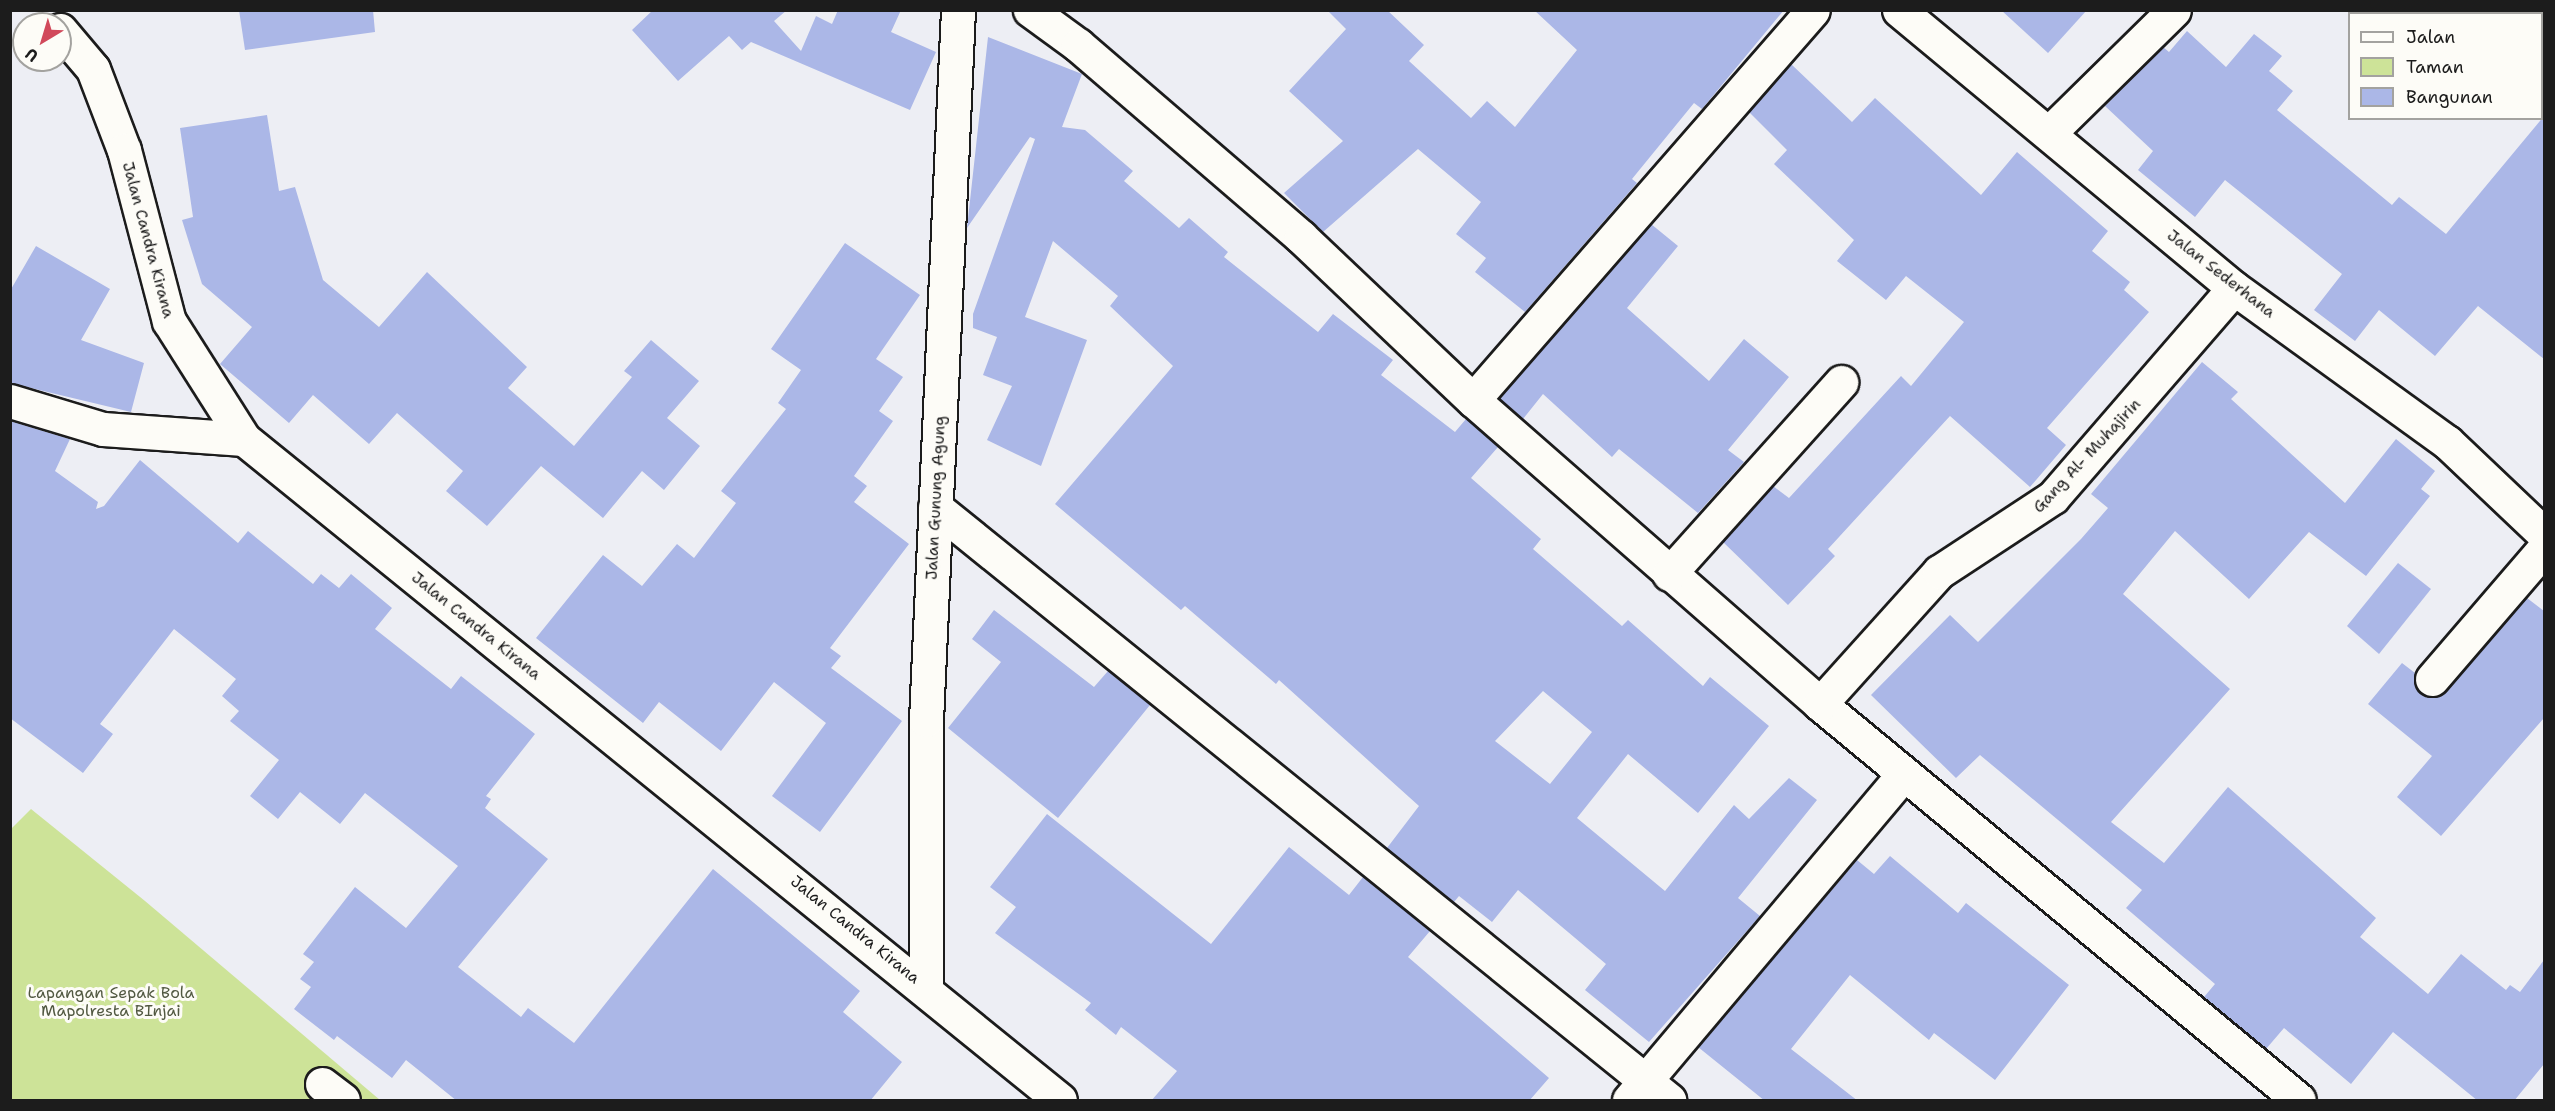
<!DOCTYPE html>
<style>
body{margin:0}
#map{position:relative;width:2555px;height:1111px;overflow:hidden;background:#edeef4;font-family:"Shantell Sans",sans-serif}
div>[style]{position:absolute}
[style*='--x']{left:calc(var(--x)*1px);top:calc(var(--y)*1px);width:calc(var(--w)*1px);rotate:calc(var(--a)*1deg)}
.green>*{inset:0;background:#cde398}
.building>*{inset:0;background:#abb7e7}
.roads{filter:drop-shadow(2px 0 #1c1c1c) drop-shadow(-2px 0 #1c1c1c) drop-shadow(0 2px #1c1c1c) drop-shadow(0 -2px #1c1c1c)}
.street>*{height:33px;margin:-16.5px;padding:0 16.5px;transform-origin:16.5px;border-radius:16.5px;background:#fdfcf7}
span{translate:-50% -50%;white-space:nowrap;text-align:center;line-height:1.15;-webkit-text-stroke:6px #fdfcf7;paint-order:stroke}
.street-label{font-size:16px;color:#1c1c1c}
.park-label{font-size:16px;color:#515841}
.frame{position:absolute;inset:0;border:12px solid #1c1c1c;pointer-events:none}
.legend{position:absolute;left:2348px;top:12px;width:195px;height:108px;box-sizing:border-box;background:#fdfcf7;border:2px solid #a3a29f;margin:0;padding:8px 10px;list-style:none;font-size:18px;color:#1c1c1c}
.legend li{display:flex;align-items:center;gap:12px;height:30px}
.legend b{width:30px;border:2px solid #a3a29f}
.north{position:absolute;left:12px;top:12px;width:60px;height:60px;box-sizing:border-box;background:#fdfcf7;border:2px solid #a3a29f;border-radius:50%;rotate:218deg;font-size:16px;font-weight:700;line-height:24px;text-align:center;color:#1c1c1c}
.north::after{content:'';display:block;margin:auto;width:21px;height:27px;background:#d1495b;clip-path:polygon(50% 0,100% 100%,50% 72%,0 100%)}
</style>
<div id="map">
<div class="green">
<div style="clip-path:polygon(31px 809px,145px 901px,380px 1100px,11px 1100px,11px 829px)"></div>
</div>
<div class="building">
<div style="clip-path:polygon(239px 10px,373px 10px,375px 32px,245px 50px)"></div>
<div style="clip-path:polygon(653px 10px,787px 10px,774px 21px,801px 51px,816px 16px,832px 24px,838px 10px,901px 10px,891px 32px,936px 52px,910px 110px,751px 42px,742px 50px,729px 36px,678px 81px,632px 30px)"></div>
<div style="clip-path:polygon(1327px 10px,1387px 10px,1424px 45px,1409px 61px,1471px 118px,1487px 101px,1515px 127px,1577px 50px,1534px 10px,1784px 10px,1702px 109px,1694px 103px,1632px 179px,1637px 183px,1525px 312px,1475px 272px,1486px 258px,1456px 234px,1481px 202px,1418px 149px,1323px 232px,1284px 193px,1343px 141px,1289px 91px,1346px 29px)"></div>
<div style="clip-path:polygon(2001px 10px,2087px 10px,2048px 53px)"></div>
<div style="clip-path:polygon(2187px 31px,2226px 67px,2254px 34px,2282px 56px,2269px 71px,2293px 91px,2277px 110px,2392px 205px,2399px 197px,2446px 234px,2544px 116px,2544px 359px,2478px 306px,2435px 356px,2379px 310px,2355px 341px,2314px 310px,2342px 274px,2225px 180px,2195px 217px,2138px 170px,2153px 151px,2105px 106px,2163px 47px,2169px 52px)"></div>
<div style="clip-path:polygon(evenodd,988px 37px,1082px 74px,1062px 127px,1085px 130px,1133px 171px,1124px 181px,1179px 228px,1189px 218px,1228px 252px,1224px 257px,1318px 332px,1333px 314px,1393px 360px,1381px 375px,1455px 432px,1466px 419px,1498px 447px,1471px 478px,1541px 539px,1533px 549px,1622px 626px,1628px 620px,1703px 686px,1710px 677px,1769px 726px,1698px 813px,1628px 754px,1577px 818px,1665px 891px,1734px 805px,1749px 819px,1789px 778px,1817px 800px,1738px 898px,1760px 916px,1649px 1042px,1585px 990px,1606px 964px,1518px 890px,1492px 922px,1459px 896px,1454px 902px,1387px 848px,1419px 806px,1279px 680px,1276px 684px,1185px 606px,1181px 610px,1055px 504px,1173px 366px,1110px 306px,1118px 296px,1053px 241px,1025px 317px,1087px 340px,1041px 466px,987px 440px,1012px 386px,983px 375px,997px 337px,973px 328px,973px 314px,1035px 139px,1030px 137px,967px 228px,988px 37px,1543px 691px,1592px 732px,1550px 784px,1495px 741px,1543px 691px)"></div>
<div style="clip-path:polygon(1791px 64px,1852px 122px,1875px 98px,1981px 195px,2017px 152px,2108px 231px,2092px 251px,2130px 282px,2124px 290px,2149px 312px,2047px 428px,2066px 445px,2030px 487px,1950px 416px,1828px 549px,1835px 556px,1788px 605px,1723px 542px,1773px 486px,1789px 498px,1901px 376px,1911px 386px,1964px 322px,1906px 276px,1886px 300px,1837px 261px,1854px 240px,1774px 164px,1787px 150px,1749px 112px)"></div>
<div style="clip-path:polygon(267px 115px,279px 191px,295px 187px,323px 280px,379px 327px,427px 272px,527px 367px,508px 388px,574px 446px,632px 377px,624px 371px,651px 340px,699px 381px,667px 418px,700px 446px,664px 490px,642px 471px,603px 518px,541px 466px,487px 526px,446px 491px,463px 471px,397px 413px,369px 444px,313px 395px,289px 423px,220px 364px,252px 327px,202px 284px,182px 220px,193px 217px,180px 128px)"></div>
<div style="clip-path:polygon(1651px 224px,1678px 246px,1627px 308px,1709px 381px,1744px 339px,1789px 377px,1728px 450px,1744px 462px,1698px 513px,1619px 449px,1612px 457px,1543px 394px,1523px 419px,1499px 398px)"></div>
<div style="clip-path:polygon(845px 243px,920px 295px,876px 359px,903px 377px,879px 411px,893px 421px,854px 476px,867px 486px,854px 502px,909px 544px,830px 648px,841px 656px,831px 668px,902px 721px,820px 832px,772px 796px,826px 723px,774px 682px,721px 751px,659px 702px,643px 723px,536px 638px,603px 555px,642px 586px,677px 544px,694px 558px,736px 503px,721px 491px,786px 409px,778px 403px,801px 370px,771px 349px)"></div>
<div style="clip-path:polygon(36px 246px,110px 289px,81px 340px,144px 363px,131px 412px,10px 383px,10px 291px)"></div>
<div style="clip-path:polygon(2202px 362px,2238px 392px,2231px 399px,2345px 503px,2396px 439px,2435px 471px,2421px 489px,2430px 496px,2366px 576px,2309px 532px,2249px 599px,2175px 531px,2123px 594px,2230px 689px,2111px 822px,2164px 863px,2228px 787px,2376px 918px,2360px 937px,2428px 994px,2461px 954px,2506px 990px,2510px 985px,2520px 992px,2544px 960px,2544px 1064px,2514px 1101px,2478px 1101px,2393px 1032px,2351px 1084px,2284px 1028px,2266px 1049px,2204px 997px,2215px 984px,2126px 908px,2142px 890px,1980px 755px,1956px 778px,1871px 695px,1950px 615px,1978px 642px,2081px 539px,2108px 508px,2091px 494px)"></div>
<div style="clip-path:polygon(10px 421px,70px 439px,55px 471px,98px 502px,96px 509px,104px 506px,140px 460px,238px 543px,248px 531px,313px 584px,321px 574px,339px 588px,351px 574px,392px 608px,375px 629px,451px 689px,461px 676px,535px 734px,486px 796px,491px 799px,485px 808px,548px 859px,458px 967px,521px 1017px,528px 1008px,574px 1043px,713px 869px,860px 991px,843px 1012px,902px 1062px,870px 1101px,457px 1101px,406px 1060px,392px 1078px,337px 1036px,334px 1040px,294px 1009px,311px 987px,300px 979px,314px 962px,303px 954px,355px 887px,406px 928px,458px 866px,365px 793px,340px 824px,300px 792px,278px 819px,250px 796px,279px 760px,230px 721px,239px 711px,222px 696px,236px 679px,174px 629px,100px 724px,113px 734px,83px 773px,10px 718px)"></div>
<div style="clip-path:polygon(2398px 563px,2431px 589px,2379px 654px,2347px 626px)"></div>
<div style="clip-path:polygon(2527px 598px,2544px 611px,2544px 718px,2441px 836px,2397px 797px,2432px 756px,2368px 704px,2402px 663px,2415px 673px,2419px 693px,2439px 696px)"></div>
<div style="clip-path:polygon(994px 610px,1094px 687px,1108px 671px,1150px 705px,1058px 818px,948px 728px,1001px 662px,972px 639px)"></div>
<div style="clip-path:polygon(1047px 814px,1211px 944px,1289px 847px,1349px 895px,1363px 877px,1430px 931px,1408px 957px,1549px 1078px,1529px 1101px,1151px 1101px,1177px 1071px,1121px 1027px,1116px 1035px,1085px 1010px,1091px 1003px,995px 933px,1016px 907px,990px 887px)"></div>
<div style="clip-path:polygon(1890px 856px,1958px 913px,1966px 903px,2069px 985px,1995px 1080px,1934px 1033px,1929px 1040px,1850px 975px,1791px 1049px,1858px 1101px,1765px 1101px,1698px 1047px,1857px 860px,1874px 874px)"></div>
</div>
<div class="roads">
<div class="street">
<div style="--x:1030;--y:10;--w:59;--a:36.1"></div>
<div style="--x:1078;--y:45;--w:294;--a:40.7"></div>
<div style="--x:1301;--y:237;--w:237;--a:43.5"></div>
<div style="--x:1473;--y:400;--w:461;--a:41.2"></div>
<div style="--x:1820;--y:704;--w:621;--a:39.58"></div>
<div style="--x:1899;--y:10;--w:435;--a:39.7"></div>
<div style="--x:2234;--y:288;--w:263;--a:35.9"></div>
<div style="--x:2447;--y:442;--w:134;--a:43.5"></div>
<div style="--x:60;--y:30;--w:51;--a:49.8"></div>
<div style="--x:93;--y:69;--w:87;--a:69.1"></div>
<div style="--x:124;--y:150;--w:177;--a:75.3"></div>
<div style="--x:169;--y:321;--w:140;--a:57.6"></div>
<div style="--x:244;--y:439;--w:1050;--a:39.01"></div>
<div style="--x:2049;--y:133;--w:175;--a:-44.5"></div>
<div style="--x:1473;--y:400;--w:517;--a:-48.92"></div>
<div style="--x:10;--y:401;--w:97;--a:16.8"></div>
<div style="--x:103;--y:429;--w:141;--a:4.1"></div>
<div style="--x:935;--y:507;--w:944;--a:38.93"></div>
<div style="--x:1669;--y:574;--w:258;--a:-48.1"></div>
<div style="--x:2432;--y:679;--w:172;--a:-49.3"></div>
<div style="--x:1820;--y:704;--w:178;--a:-48"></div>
<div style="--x:1939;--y:572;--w:136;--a:-33.3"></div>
<div style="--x:2053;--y:497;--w:276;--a:-49.1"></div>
<div style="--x:926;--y:986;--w:266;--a:-90"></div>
<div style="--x:926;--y:720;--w:711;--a:-87.42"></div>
<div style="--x:322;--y:1084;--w:26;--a:37"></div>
<div style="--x:1629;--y:1100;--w:425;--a:-49.9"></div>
</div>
</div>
<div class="street-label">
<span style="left:148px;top:240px;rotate:75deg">Jalan Candra Kirana</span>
<span style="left:2221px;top:274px;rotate:38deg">Jalan Sederhana</span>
<span style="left:2087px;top:456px;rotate:-47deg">Gang Al- Muhajirin</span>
<span style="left:936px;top:498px;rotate:-87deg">Jalan Gunung Agung</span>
<span style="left:476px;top:626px;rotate:39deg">Jalan Candra Kirana</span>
<span style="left:855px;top:930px;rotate:39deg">Jalan Candra Kirana</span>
</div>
<div class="park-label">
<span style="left:111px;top:1002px">Lapangan Sepak Bola<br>Mapolresta BInjai</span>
</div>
<div class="frame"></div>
<ul class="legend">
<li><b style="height:8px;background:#fdfcf7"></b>Jalan</li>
<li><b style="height:16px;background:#cde398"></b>Taman</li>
<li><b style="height:16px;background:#abb7e7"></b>Bangunan</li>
</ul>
<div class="north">U</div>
</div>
